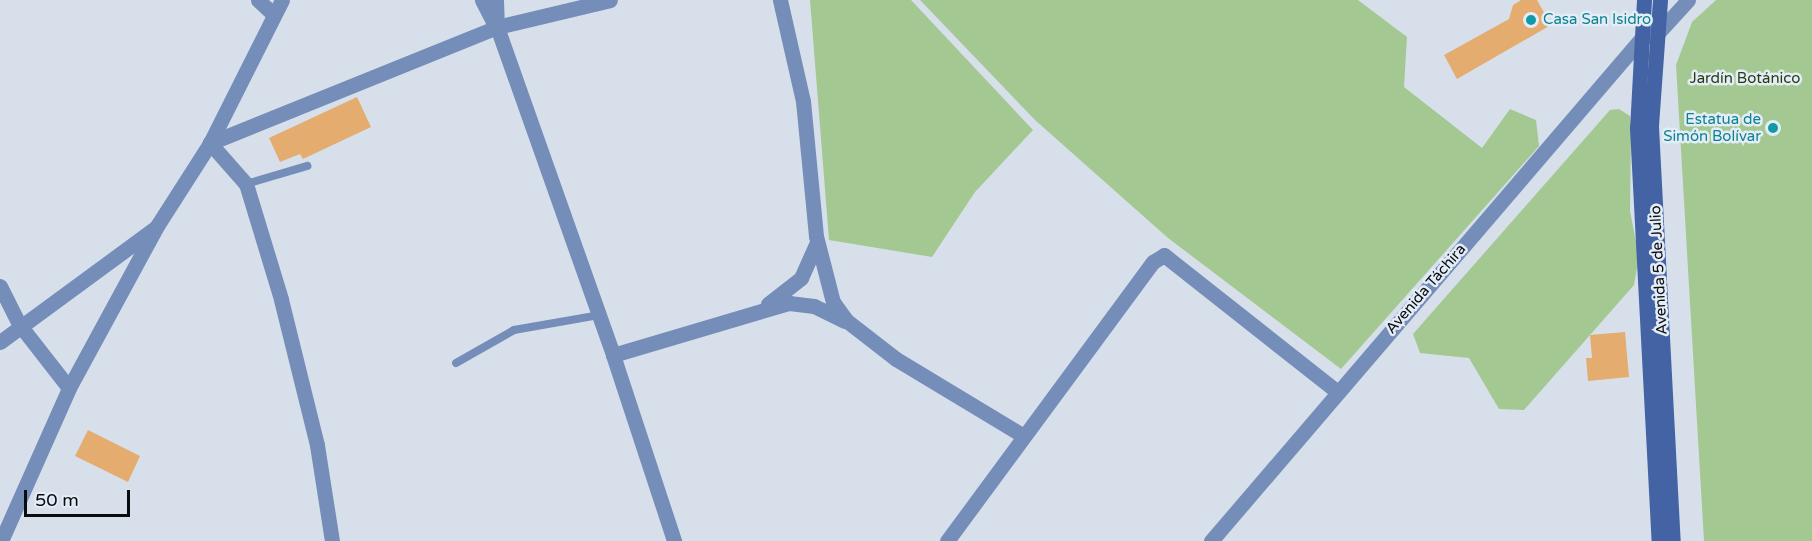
<!DOCTYPE html>
<meta charset="utf-8">
<style>
body{margin:0}
#map{position:relative;width:1812px;height:541px;overflow:hidden;background:#d7e0ea;font-family:"Varela Round",sans-serif}
div>[style]{position:absolute}
[style*='--x']{left:calc(var(--x)*1px);top:calc(var(--y)*1px);width:calc(var(--w)*1px);rotate:calc(var(--a)*1deg)}
.green>*{inset:0;background:#a4c892}
.building>*{inset:0;background:#e4ac6e}
.lane>*{height:8px;margin:-4px;padding:0 4px;transform-origin:4px;border-radius:4px;background:#758db9}
.street>*{height:15px;margin:-7.5px;padding:0 7.5px;transform-origin:7.5px;border-radius:7.5px;background:#758db9}
.secondary>*{height:15px;margin:-7.5px;padding:0 7.5px;transform-origin:7.5px;border-radius:7.5px;background:#4363a4}
.dots>*{width:16px;height:16px;translate:-50% -50%;box-sizing:border-box;border:3px solid #e4edf7;border-radius:50%}
span{translate:-50% -50%;white-space:nowrap;text-align:center;line-height:1.15;-webkit-text-stroke:5px #e4edf7;paint-order:stroke}
.culture-label{font-size:15px;color:#0d838f}
.left{translate:0 -50%;text-align:left}
.right{translate:-100% -50%;text-align:right}
.park-label{font-size:15px;color:#223e10}
.street-label{font-size:15px;color:#0a0d10}
.scale{position:absolute;left:24px;top:490px;width:106px;height:27px;box-sizing:border-box;border:3px solid #0a0d10;border-top:0;padding-left:8px;font-size:18px;line-height:21px;white-space:nowrap;color:#0a0d10;-webkit-text-stroke:4px #e4edf7;paint-order:stroke}
</style>
<div id="map">
<div class="green">
<div style="clip-path:polygon(810px 0,911px 0,1033px 130px,975px 192px,932px 257px,829px 240px)"></div>
<div style="clip-path:polygon(920px 0,1358px 0,1407px 37px,1404px 87px,1482px 148px,1510px 109px,1536px 120px,1539px 146px,1341px 369px,1168px 238px,1035px 120px)"></div>
<div style="clip-path:polygon(1716px 0,1812px 0,1812px 541px,1704px 541px,1676px 65px,1692px 22px)"></div>
<div style="clip-path:polygon(1619px 109px,1630px 116px,1631px 128px,1630px 211px,1639px 257px,1634px 285px,1524px 410px,1499px 409px,1469px 358px,1420px 353px,1413px 334px,1610px 110px)"></div>
</div>
<div class="building">
<div style="clip-path:polygon(1521px 0,1537px 0,1551px 25px,1457px 79px,1444px 55px,1509px 19px,1513px 5px)"></div>
<div style="clip-path:polygon(357px 97px,371px 127px,303px 159px,300px 154px,280px 162px,269px 138px)"></div>
<div style="clip-path:polygon(1625px 332px,1629px 377px,1588px 381px,1586px 358px,1592px 358px,1590px 335px)"></div>
<div style="clip-path:polygon(88px 430px,140px 456px,128px 482px,75px 456px)"></div>
</div>
<div class="lane">
<div style="--x:246;--y:184;--w:64;--a:-16.4"></div>
<div style="--x:456;--y:363;--w:67;--a:-29.6"></div>
<div style="--x:514;--y:330;--w:86;--a:-10"></div>
</div>
<div class="street">
<div style="--x:258;--y:0;--w:22;--a:43"></div>
<div style="--x:482;--y:0;--w:28;--a:63"></div>
<div style="--x:496;--y:0;--w:27;--a:88"></div>
<div style="--x:497;--y:27;--w:348;--a:70.5"></div>
<div style="--x:613;--y:355;--w:196;--a:71.8"></div>
<div style="--x:780;--y:0;--w:104;--a:77.2"></div>
<div style="--x:803;--y:101;--w:136;--a:84.5"></div>
<div style="--x:816;--y:236;--w:68;--a:75.6"></div>
<div style="--x:833;--y:302;--w:24;--a:54"></div>
<div style="--x:847;--y:321;--w:62;--a:37.8"></div>
<div style="--x:896;--y:359;--w:147;--a:31.1"></div>
<div style="--x:1651;--y:36;--w:6;--a:-18"></div>
<div style="--x:1657;--y:34;--w:46;--a:-47.6"></div>
<div style="--x:0;--y:286;--w:42;--a:63.4"></div>
<div style="--x:19;--y:324;--w:81;--a:52"></div>
<div style="--x:768;--y:304;--w:42;--a:-38.2"></div>
<div style="--x:801;--y:278;--w:37;--a:-66"></div>
<div style="--x:0;--y:342;--w:192;--a:-36.3"></div>
<div style="--x:613;--y:355;--w:184;--a:-16.5"></div>
<div style="--x:789;--y:303;--w:25;--a:7"></div>
<div style="--x:814;--y:306;--w:34;--a:26"></div>
<div style="--x:1;--y:541;--w:167;--a:-66"></div>
<div style="--x:69;--y:388;--w:184;--a:-61.5"></div>
<div style="--x:157;--y:226;--w:98;--a:-57.4"></div>
<div style="--x:210;--y:143;--w:160;--a:-63.3"></div>
<div style="--x:332;--y:541;--w:97;--a:-98.9"></div>
<div style="--x:317;--y:445;--w:150;--a:-103.9"></div>
<div style="--x:281;--y:299;--w:120;--a:-106.9"></div>
<div style="--x:246;--y:184;--w:55;--a:-131.3"></div>
<div style="--x:210;--y:143;--w:310;--a:-22"></div>
<div style="--x:497;--y:27;--w:116;--a:-13.4"></div>
<div style="--x:947;--y:541;--w:347;--a:-53.6"></div>
<div style="--x:1153;--y:262;--w:13;--a:-32"></div>
<div style="--x:1164;--y:255;--w:219;--a:38.3"></div>
<div style="--x:1211;--y:541;--w:669;--a:-49.43"></div>
</div>
<div class="secondary">
<div style="--x:1644;--y:0;--w:128;--a:93.1"></div>
<div style="--x:1637;--y:128;--w:414;--a:87"></div>
<div style="--x:1660;--y:0;--w:127;--a:94.1"></div>
<div style="--x:1651;--y:127;--w:415;--a:87"></div>
</div>
<div class="dots">
<div style="left:1531px;top:20px;background:#0f9aa8"></div>
<div style="left:1773px;top:128px;background:#0f9aa8"></div>
</div>
<div class="culture-label">
<span class="left" style="left:1543px;top:20px">Casa San Isidro</span>
<span class="right" style="left:1761px;top:128px">Estatua de<br>Simón Bolívar</span>
</div>
<div class="park-label">
<span style="left:1745px;top:79px">Jardín Botánico</span>
</div>
<div class="street-label">
<span style="left:1659px;top:270px;rotate:-93deg">Avenida 5 de Julio</span>
<span style="left:1426px;top:289px;rotate:-49deg">Avenida Táchira</span>
</div>
<div class="scale">50 m</div>
</div>
